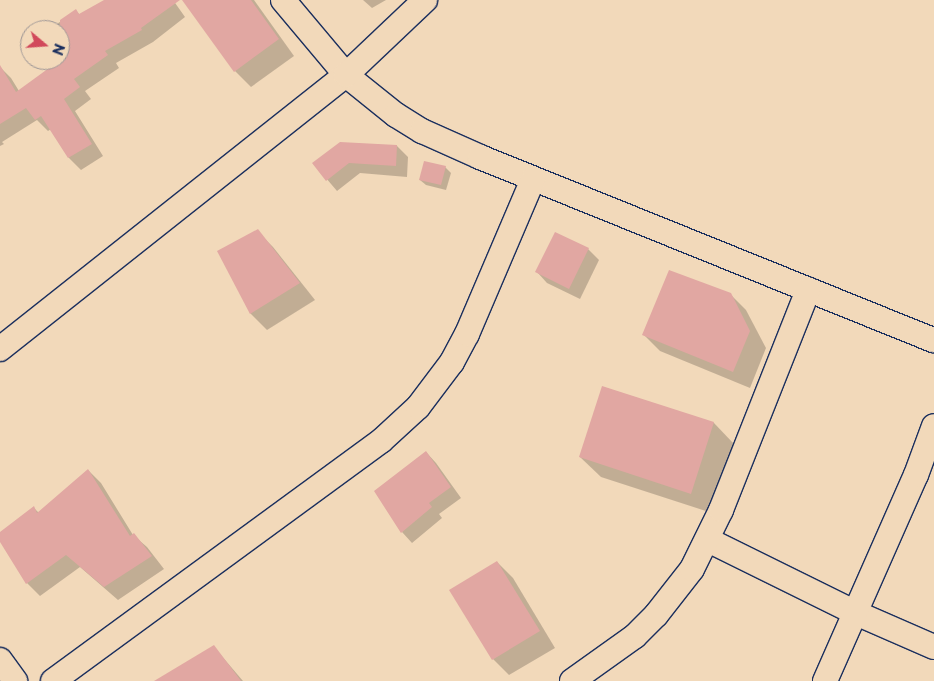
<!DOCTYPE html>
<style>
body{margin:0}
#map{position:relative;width:934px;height:681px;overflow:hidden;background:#f2d9ba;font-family:"Playpen Sans",sans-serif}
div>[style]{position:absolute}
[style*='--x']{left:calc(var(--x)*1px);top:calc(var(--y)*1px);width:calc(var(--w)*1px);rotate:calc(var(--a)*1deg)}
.shadow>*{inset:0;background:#0003}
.building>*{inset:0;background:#e1a7a2}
.roads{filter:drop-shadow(1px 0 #1b2f5e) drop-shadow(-1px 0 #1b2f5e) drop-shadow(0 1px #1b2f5e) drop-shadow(0 -1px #1b2f5e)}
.minor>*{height:24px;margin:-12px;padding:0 12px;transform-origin:12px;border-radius:12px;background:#f2d9ba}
span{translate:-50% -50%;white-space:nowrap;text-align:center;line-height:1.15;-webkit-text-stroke:4px #f2d9ba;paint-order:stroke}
.north{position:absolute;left:20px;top:20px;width:50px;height:50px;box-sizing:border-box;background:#f2d9ba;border:1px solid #9c9595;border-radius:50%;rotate:108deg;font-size:14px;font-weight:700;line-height:20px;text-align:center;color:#1b2f5e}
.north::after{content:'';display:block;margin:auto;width:18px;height:22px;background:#d1495b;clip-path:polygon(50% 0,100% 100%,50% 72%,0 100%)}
</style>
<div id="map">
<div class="shadow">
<div style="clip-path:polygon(106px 0,173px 0,185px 17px,153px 42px,116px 63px,119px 68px,85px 91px,91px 99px,75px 111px,103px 156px,81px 170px,69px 158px,51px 129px,48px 131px,37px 120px,2px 142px,4px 144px,0 146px,0 67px,11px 78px,19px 91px,62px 59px,60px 56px,60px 30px,48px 30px,76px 11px,80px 15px)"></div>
<div style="clip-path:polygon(193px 0,254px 0,294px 56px,251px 87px,235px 71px)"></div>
<div style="clip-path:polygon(363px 0,386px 0,372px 8px)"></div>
<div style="clip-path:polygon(397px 146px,408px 157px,407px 177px,360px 173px,337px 191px,314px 164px)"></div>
<div style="clip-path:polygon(445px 167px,451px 173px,446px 190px,426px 185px,420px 180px)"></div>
<div style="clip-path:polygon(257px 231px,273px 247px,315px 300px,267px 330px,251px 314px,219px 251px)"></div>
<div style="clip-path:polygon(588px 249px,599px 260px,580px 299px,547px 283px,537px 272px)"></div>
<div style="clip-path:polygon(730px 294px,746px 310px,766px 348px,750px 388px,660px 351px,644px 335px)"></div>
<div style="clip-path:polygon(603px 387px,714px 423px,734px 444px,712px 513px,601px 477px,580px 457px)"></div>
<div style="clip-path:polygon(426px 452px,436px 463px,461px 498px,439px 514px,442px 518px,412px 543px,402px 532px)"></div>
<div style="clip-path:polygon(88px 470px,101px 483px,133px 535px,147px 547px,164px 569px,118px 600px,80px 567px,40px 596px,27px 583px,0 540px,0 534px,34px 508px,39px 513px)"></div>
<div style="clip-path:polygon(497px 562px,513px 578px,555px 648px,509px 675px,493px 659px)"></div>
<div style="clip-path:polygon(214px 647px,243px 681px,175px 681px)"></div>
</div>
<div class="building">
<div style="clip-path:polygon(104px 0,180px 0,141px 28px,142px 30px,105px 51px,108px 55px,74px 79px,80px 87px,64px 99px,92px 144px,68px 158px,41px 116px,35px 120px,26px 108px,0 124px,0 65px,16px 92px,60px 60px,60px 20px,76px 9px,79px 14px)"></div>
<div style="clip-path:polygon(182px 0,251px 0,279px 39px,234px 72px)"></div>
<div style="clip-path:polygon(340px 142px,397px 145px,396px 166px,349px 163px,326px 181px,312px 163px)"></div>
<div style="clip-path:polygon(424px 161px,446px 166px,441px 185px,419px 180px)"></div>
<div style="clip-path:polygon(258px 229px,300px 283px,250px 314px,217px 251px)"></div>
<div style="clip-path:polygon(555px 232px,589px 248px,569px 289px,535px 272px)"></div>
<div style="clip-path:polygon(669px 270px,731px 293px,750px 331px,733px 372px,642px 335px)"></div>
<div style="clip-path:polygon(602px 386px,714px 422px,691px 494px,579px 457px)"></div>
<div style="clip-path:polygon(426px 451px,451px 487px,429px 503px,432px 507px,401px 533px,374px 491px)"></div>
<div style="clip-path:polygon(88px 469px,130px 536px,134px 533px,152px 556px,104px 587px,66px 555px,26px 584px,0 542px,0 532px,34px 506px,37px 513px)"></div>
<div style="clip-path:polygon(497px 561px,540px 631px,492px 660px,449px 590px)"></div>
<div style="clip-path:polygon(214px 645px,241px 681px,154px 681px)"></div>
</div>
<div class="roads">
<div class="minor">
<div style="--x:283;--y:0;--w:98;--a:50"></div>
<div style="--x:346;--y:75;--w:64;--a:38.7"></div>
<div style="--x:396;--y:115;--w:31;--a:32"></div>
<div style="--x:422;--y:131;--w:64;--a:24.1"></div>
<div style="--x:480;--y:157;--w:489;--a:22"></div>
<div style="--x:0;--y:349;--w:441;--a:-38.4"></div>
<div style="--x:346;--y:75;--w:109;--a:-43.5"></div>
<div style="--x:708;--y:540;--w:165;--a:26.3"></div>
<div style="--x:856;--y:613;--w:85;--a:23.6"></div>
<div style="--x:0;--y:660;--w:26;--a:54"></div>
<div style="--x:53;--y:681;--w:406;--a:-36.2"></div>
<div style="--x:381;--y:441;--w:50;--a:-42.6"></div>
<div style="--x:418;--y:407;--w:56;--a:-52.9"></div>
<div style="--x:452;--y:362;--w:32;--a:-62"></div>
<div style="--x:467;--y:334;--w:168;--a:-66.9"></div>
<div style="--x:572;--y:681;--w:77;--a:-35.5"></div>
<div style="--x:635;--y:636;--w:30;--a:-45"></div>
<div style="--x:656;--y:615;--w:58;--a:-52"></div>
<div style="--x:692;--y:569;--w:66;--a:-63.8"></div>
<div style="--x:721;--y:510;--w:237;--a:-68.4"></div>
<div style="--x:825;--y:681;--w:225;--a:-66.2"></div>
<div style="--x:916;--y:475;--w:52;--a:-69.8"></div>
</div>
</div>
<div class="north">N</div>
</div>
